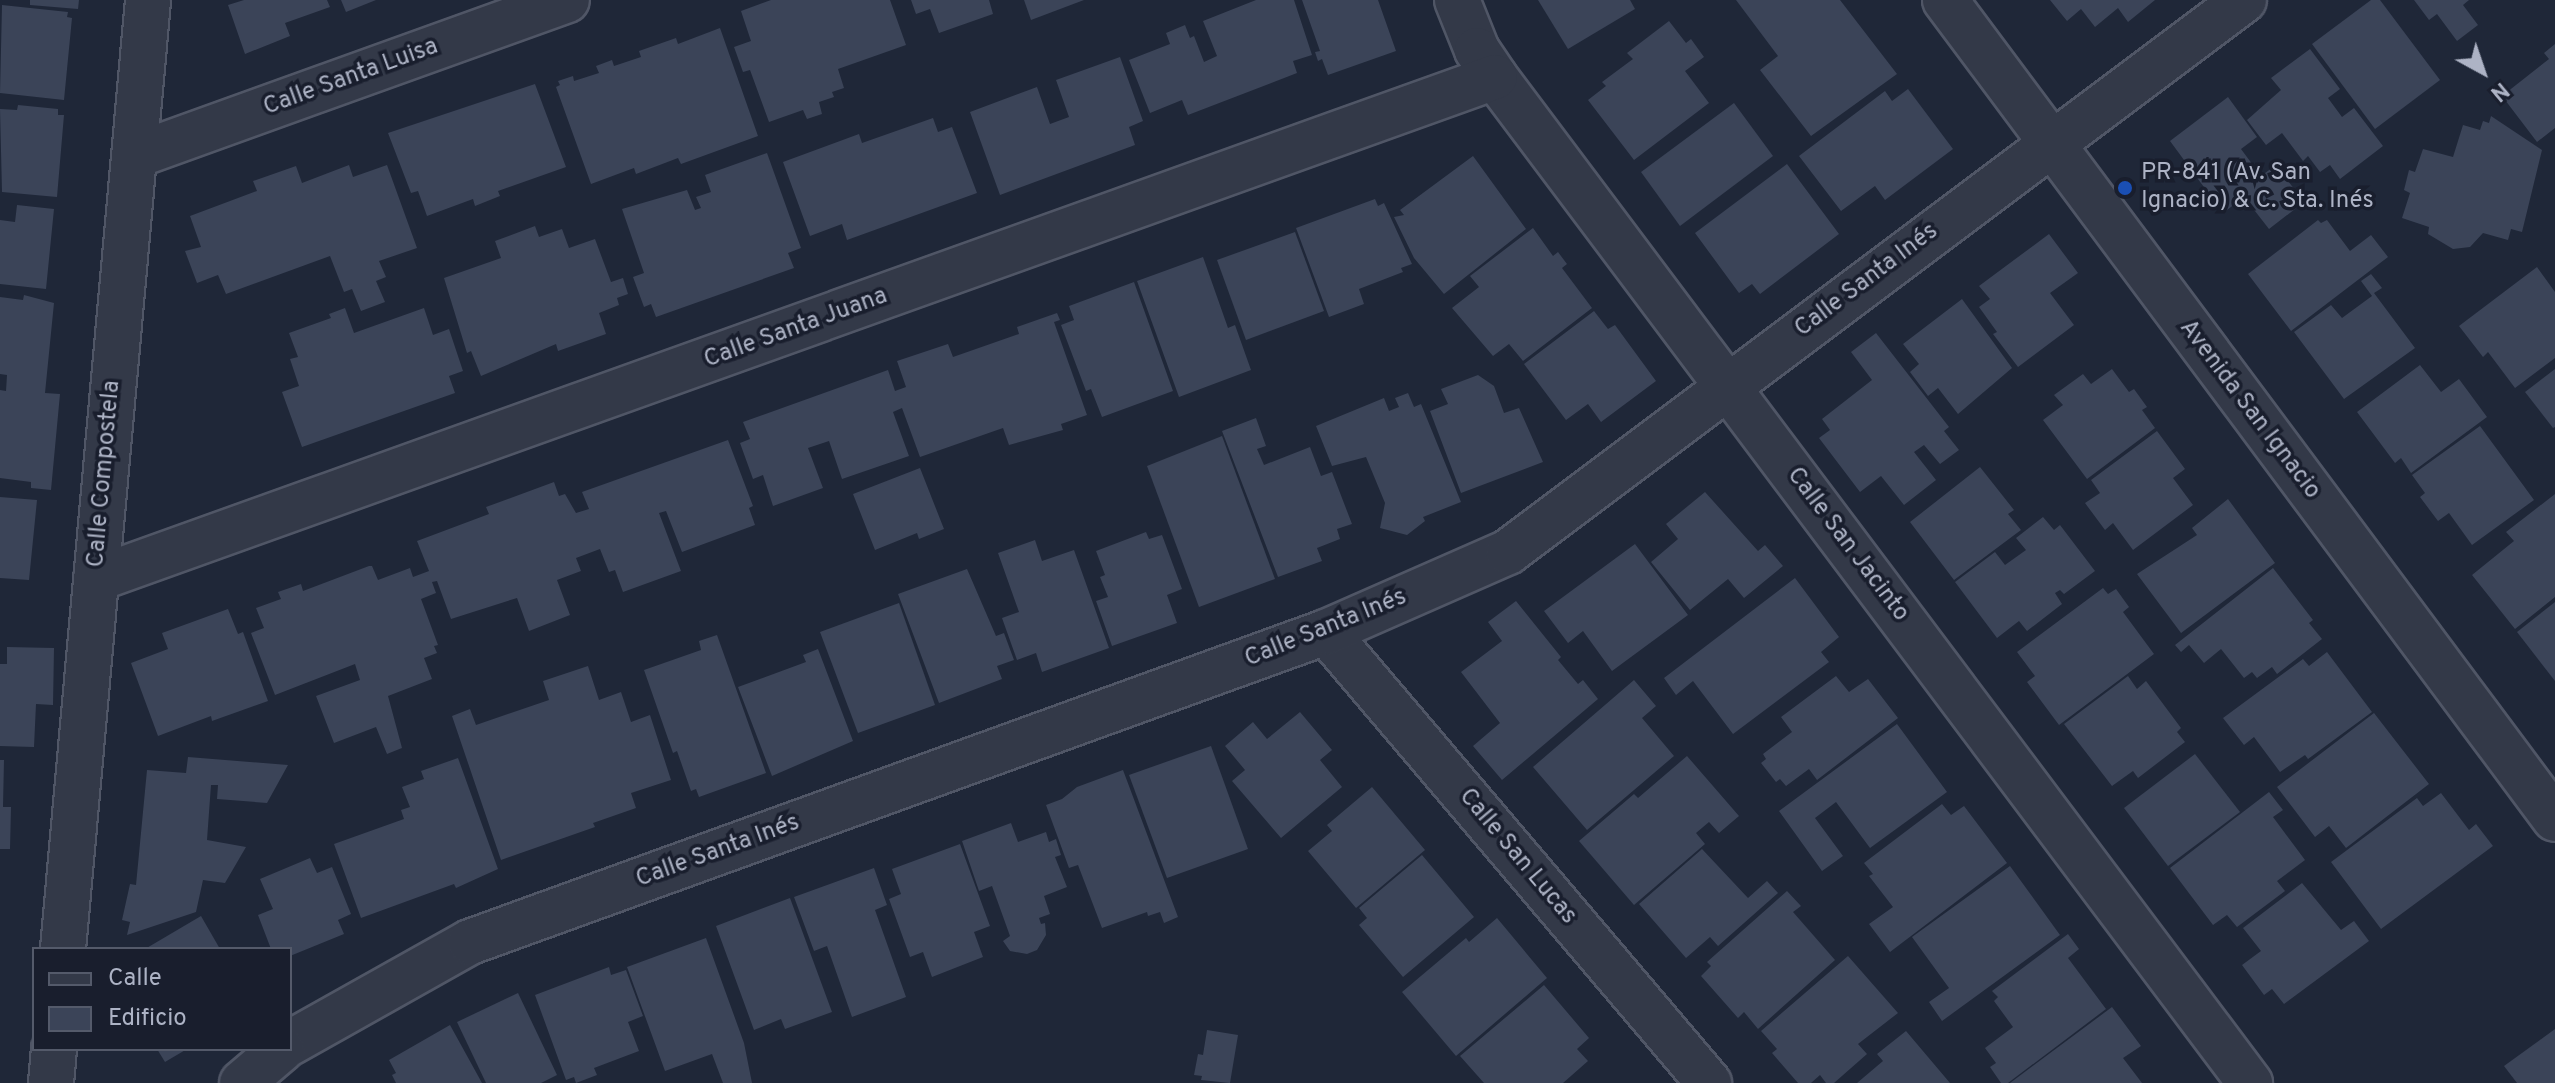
<!DOCTYPE html>
<meta charset="utf-8">
<style>
body{margin:0}
#map{position:relative;width:2555px;height:1083px;overflow:hidden;background:#1f2738;font-family:Overpass,sans-serif}
div>[style]{position:absolute}
[style*='--x']{left:calc(var(--x)*1px);top:calc(var(--y)*1px);width:calc(var(--w)*1px);rotate:calc(var(--a)*1deg)}
.building>*{inset:0;background:#3b4458}
.roads{filter:drop-shadow(2px 0 #505666) drop-shadow(-2px 0 #505666) drop-shadow(0 2px #505666) drop-shadow(0 -2px #505666)}
.minor>*{height:44px;margin:-22px;padding:0 22px;transform-origin:22px;border-radius:22px;background:#333948}
.dots>*{width:22px;height:22px;translate:-50% -50%;box-sizing:border-box;border:4px solid #191e2d;border-radius:50%}
span{translate:-50% -50%;white-space:nowrap;text-align:center;line-height:1.15;-webkit-text-stroke:7px #191e2d;paint-order:stroke}
.street-label{font-size:24px;color:#adb3c5}
.poi-label{font-size:24px;color:#adb3c5}
.left{translate:0 -50%;text-align:left}
.legend{position:absolute;left:32px;top:947px;width:260px;height:104px;box-sizing:border-box;background:#191e2d;border:2px solid #545a6a;margin:0;padding:10px 14px;list-style:none;font-size:24px;color:#adb3c5}
.legend li{display:flex;align-items:center;gap:16px;height:40px}
.legend b{width:40px;border:2px solid #545a6a}
.north{position:absolute;left:2443px;top:32px;width:80px;height:80px;-webkit-text-stroke:6px #191e2d;paint-order:stroke;rotate:140deg;font-size:22px;font-weight:700;line-height:32px;text-align:center;color:#adb3c5}
.north::after{content:'';display:block;margin:auto;width:28px;height:36px;background:#adb3c5;clip-path:polygon(50% 0,100% 100%,50% 72%,0 100%)}
</style>
<div id="map">
<div class="building">
<div style="clip-path:polygon(30px 0,79px 0,78px 9px,30px 5px)"></div>
<div style="clip-path:polygon(244px 0,327px 0,330px 7px,285px 23px,290px 36px,245px 54px,228px 5px)"></div>
<div style="clip-path:polygon(341px 0,376px 0,346px 12px)"></div>
<div style="clip-path:polygon(771px 0,890px 0,906px 45px,838px 69px,844px 88px,832px 92px,834px 97px,819px 102px,822px 114px,807px 119px,803px 110px,769px 122px,750px 70px,743px 72px,734px 47px,751px 41px,741px 11px)"></div>
<div style="clip-path:polygon(911px 0,989px 0,993px 14px,939px 33px,930px 9px,916px 14px)"></div>
<div style="clip-path:polygon(1024px 0,1084px 0,1031px 20px)"></div>
<div style="clip-path:polygon(1256px 0,1294px 0,1312px 55px,1293px 61px,1297px 73px,1188px 115px,1182px 100px,1150px 113px,1129px 60px,1170px 44px,1166px 33px,1185px 25px,1190px 38px,1194px 36px,1204px 62px,1217px 56px,1203px 21px)"></div>
<div style="clip-path:polygon(1302px 0,1378px 0,1396px 51px,1328px 75px,1322px 59px,1318px 61px,1315px 52px,1320px 51px)"></div>
<div style="clip-path:polygon(1538px 0,1630px 0,1635px 9px,1568px 49px)"></div>
<div style="clip-path:polygon(1736px 0,1840px 0,1897px 74px,1811px 136px,1760px 70px,1778px 56px)"></div>
<div style="clip-path:polygon(2050px 0,2155px 0,2128px 22px,2118px 8px,2095px 27px,2081px 9px,2067px 21px)"></div>
<div style="clip-path:polygon(2371px 0,2380px 0,2440px 80px,2375px 129px,2312px 44px)"></div>
<div style="clip-path:polygon(2414px 0,2469px 0,2463px 5px,2478px 25px,2457px 41px,2437px 14px,2429px 20px)"></div>
<div style="clip-path:polygon(2px 5px,68px 12px,67px 17px,72px 18px,64px 100px,0 93px)"></div>
<div style="clip-path:polygon(1669px 21px,1686px 43px,1691px 39px,1704px 57px,1685px 71px,1709px 103px,1634px 160px,1588px 100px,1606px 86px,1602px 82px,1633px 59px,1627px 53px)"></div>
<div style="clip-path:polygon(720px 28px,758px 136px,681px 164px,678px 158px,636px 174px,634px 168px,591px 184px,556px 87px,560px 85px,558px 81px,573px 76px,574px 81px,599px 73px,596px 66px,612px 60px,614px 66px,641px 57px,639px 51px,676px 38px,678px 44px)"></div>
<div style="clip-path:polygon(2555px 44px,2555px 128px,2537px 142px,2502px 96px,2549px 59px,2544px 53px)"></div>
<div style="clip-path:polygon(2310px 49px,2340px 89px,2328px 98px,2342px 117px,2354px 108px,2383px 146px,2340px 179px,2330px 165px,2320px 172px,2308px 156px,2303px 161px,2282px 133px,2266px 145px,2247px 120px,2281px 90px,2271px 78px)"></div>
<div style="clip-path:polygon(1120px 57px,1143px 121px,1129px 127px,1135px 145px,1000px 195px,970px 112px,1037px 87px,1050px 124px,1069px 117px,1056px 80px)"></div>
<div style="clip-path:polygon(535px 84px,566px 167px,498px 191px,500px 196px,475px 206px,473px 199px,427px 216px,418px 191px,411px 193px,388px 133px)"></div>
<div style="clip-path:polygon(1908px 89px,1953px 149px,1885px 200px,1875px 186px,1841px 211px,1799px 156px,1885px 91px,1892px 101px)"></div>
<div style="clip-path:polygon(2228px 97px,2257px 137px,2241px 149px,2261px 176px,2276px 165px,2304px 202px,2269px 229px,2244px 197px,2223px 213px,2170px 141px)"></div>
<div style="clip-path:polygon(1734px 103px,1773px 156px,1680px 226px,1641px 172px)"></div>
<div style="clip-path:polygon(18px 105px,58px 109px,58px 115px,64px 115px,57px 197px,2px 192px,0 109px,17px 110px)"></div>
<div style="clip-path:polygon(2491px 116px,2542px 150px,2522px 232px,2511px 229px,2508px 240px,2483px 233px,2470px 247px,2453px 249px,2428px 234px,2429px 227px,2402px 218px,2410px 193px,2404px 190px,2409px 170px,2415px 172px,2423px 149px,2453px 157px,2463px 125px,2480px 130px,2483px 121px,2489px 123px)"></div>
<div style="clip-path:polygon(933px 118px,938px 132px,952px 127px,977px 193px,847px 240px,842px 224px,810px 236px,783px 162px,859px 134px,862px 143px)"></div>
<div style="clip-path:polygon(767px 153px,801px 248px,788px 253px,794px 268px,656px 317px,651px 304px,644px 307px,633px 277px,644px 273px,622px 209px,687px 190px,695px 210px,701px 208px,696px 197px,711px 192px,705px 175px)"></div>
<div style="clip-path:polygon(1473px 156px,1526px 229px,1444px 294px,1414px 258px,1394px 217px,1404px 215px,1400px 210px)"></div>
<div style="clip-path:polygon(1787px 164px,1839px 234px,1760px 294px,1752px 284px,1739px 293px,1695px 233px)"></div>
<div style="clip-path:polygon(349px 165px,353px 177px,387px 165px,417px 248px,379px 261px,386px 277px,376px 281px,385px 302px,361px 311px,352px 289px,344px 292px,330px 256px,226px 294px,218px 275px,197px 283px,185px 251px,201px 247px,190px 216px,257px 191px,253px 181px,296px 166px,302px 183px)"></div>
<div style="clip-path:polygon(1375px 199px,1378px 206px,1384px 203px,1412px 264px,1401px 268px,1403px 272px,1359px 289px,1364px 304px,1329px 317px,1296px 228px)"></div>
<div style="clip-path:polygon(17px 205px,54px 209px,46px 289px,0 284px,0 220px,15px 222px)"></div>
<div style="clip-path:polygon(2318px 220px,2321px 223px,2327px 220px,2350px 251px,2371px 235px,2388px 257px,2291px 331px,2248px 274px)"></div>
<div style="clip-path:polygon(535px 226px,539px 237px,562px 229px,569px 248px,595px 239px,611px 282px,623px 278px,628px 294px,617px 298px,619px 305px,599px 313px,606px 334px,558px 351px,556px 344px,481px 376px,471px 351px,467px 353px,444px 278px,501px 258px,495px 241px)"></div>
<div style="clip-path:polygon(1533px 228px,1553px 256px,1558px 252px,1567px 264px,1562px 268px,1592px 308px,1523px 361px,1509px 344px,1493px 356px,1452px 308px,1479px 287px,1470px 276px)"></div>
<div style="clip-path:polygon(1295px 232px,1324px 311px,1246px 340px,1217px 260px)"></div>
<div style="clip-path:polygon(2049px 234px,2078px 273px,2050px 293px,2074px 325px,2018px 367px,1993px 334px,1997px 332px,1979px 307px,1990px 299px,1979px 286px)"></div>
<div style="clip-path:polygon(1203px 257px,1228px 328px,1235px 325px,1251px 370px,1179px 397px,1137px 281px)"></div>
<div style="clip-path:polygon(2537px 267px,2555px 292px,2555px 358px,2515px 388px,2488px 352px,2483px 357px,2459px 326px)"></div>
<div style="clip-path:polygon(2371px 274px,2382px 288px,2374px 293px,2415px 348px,2344px 399px,2294px 332px,2331px 305px,2342px 318px,2372px 296px,2361px 281px)"></div>
<div style="clip-path:polygon(1134px 282px,1173px 391px,1102px 417px,1091px 389px,1086px 391px,1061px 325px,1074px 320px,1069px 306px)"></div>
<div style="clip-path:polygon(24px 295px,54px 303px,45px 393px,60px 394px,51px 490px,31px 488px,31px 482px,0 478px,0 390px,6px 391px,7px 375px,0 374px,0 297px,23px 300px)"></div>
<div style="clip-path:polygon(1962px 299px,2012px 368px,1958px 414px,1938px 388px,1928px 396px,1910px 372px,1919px 364px,1903px 344px)"></div>
<div style="clip-path:polygon(345px 308px,354px 333px,424px 308px,433px 335px,449px 329px,463px 371px,449px 376px,455px 393px,302px 447px,282px 392px,299px 386px,290px 359px,298px 357px,289px 333px,331px 318px,329px 314px)"></div>
<div style="clip-path:polygon(1594px 311px,1608px 329px,1615px 325px,1656px 381px,1601px 422px,1588px 404px,1566px 420px,1524px 364px)"></div>
<div style="clip-path:polygon(1057px 313px,1060px 320px,1054px 322px,1087px 415px,1061px 424px,1063px 430px,1009px 445px,1003px 428px,920px 457px,902px 408px,893px 412px,909px 456px,842px 479px,829px 441px,808px 448px,823px 488px,773px 506px,763px 475px,753px 479px,740px 443px,750px 439px,743px 422px,888px 370px,895px 391px,906px 387px,897px 361px,948px 344px,953px 357px,1019px 334px,1017px 327px)"></div>
<div style="clip-path:polygon(1876px 333px,1949px 427px,1944px 431px,1959px 450px,1940px 464px,1924px 445px,1914px 452px,1936px 480px,1904px 505px,1881px 476px,1860px 492px,1819px 438px,1830px 430px,1822px 419px,1872px 380px,1851px 352px)"></div>
<div style="clip-path:polygon(2420px 365px,2441px 392px,2459px 379px,2487px 417px,2411px 473px,2401px 458px,2395px 463px,2357px 412px)"></div>
<div style="clip-path:polygon(2112px 369px,2129px 392px,2134px 389px,2147px 407px,2142px 410px,2155px 428px,2087px 479px,2043px 420px,2063px 405px,2054px 395px,2083px 374px,2091px 384px)"></div>
<div style="clip-path:polygon(2555px 369px,2555px 427px,2553px 428px,2525px 392px)"></div>
<div style="clip-path:polygon(1478px 375px,1494px 386px,1504px 413px,1519px 408px,1543px 462px,1461px 493px,1430px 411px,1448px 404px,1441px 389px)"></div>
<div style="clip-path:polygon(1408px 393px,1414px 407px,1421px 404px,1461px 502px,1423px 517px,1425px 521px,1407px 535px,1380px 528px,1385px 503px,1366px 457px,1332px 466px,1316px 426px,1384px 398px,1389px 411px,1399px 407px,1395px 398px)"></div>
<div style="clip-path:polygon(1256px 418px,1266px 446px,1257px 449px,1264px 465px,1310px 447px,1321px 476px,1332px 472px,1352px 524px,1337px 529px,1340px 539px,1317px 548px,1322px 561px,1278px 577px,1222px 431px)"></div>
<div style="clip-path:polygon(2480px 426px,2534px 500px,2472px 545px,2449px 513px,2438px 521px,2420px 497px,2425px 493px,2412px 475px)"></div>
<div style="clip-path:polygon(2157px 431px,2185px 469px,2173px 478px,2193px 505px,2133px 550px,2113px 523px,2105px 530px,2085px 503px,2100px 493px,2091px 480px)"></div>
<div style="clip-path:polygon(1222px 436px,1275px 579px,1199px 607px,1147px 466px)"></div>
<div style="clip-path:polygon(728px 440px,753px 506px,749px 508px,755px 525px,682px 552px,666px 511px,659px 513px,681px 571px,623px 592px,615px 570px,609px 572px,600px 549px,576px 558px,581px 571px,557px 580px,570px 615px,529px 631px,517px 598px,451px 619px,437px 581px,432px 582px,436px 593px,421px 599px,438px 645px,434px 646px,437px 653px,424px 658px,432px 679px,388px 696px,402px 748px,387px 754px,376px 727px,334px 743px,316px 696px,360px 680px,355px 664px,275px 695px,251px 633px,264px 628px,256px 608px,281px 599px,278px 592px,301px 584px,303px 591px,369px 566px,372px 566px,378px 580px,410px 568px,413px 577px,429px 571px,417px 541px,489px 514px,486px 507px,554px 482px,559px 496px,565px 494px,576px 513px,589px 509px,582px 492px)"></div>
<div style="clip-path:polygon(1980px 467px,2014px 510px,2008px 514px,2021px 530px,1954px 580px,1910px 522px)"></div>
<div style="clip-path:polygon(920px 468px,944px 529px,919px 539px,917px 533px,875px 550px,853px 494px)"></div>
<div style="clip-path:polygon(1705px 492px,1758px 551px,1765px 545px,1783px 566px,1744px 598px,1728px 579px,1690px 610px,1651px 562px,1678px 539px,1666px 524px)"></div>
<div style="clip-path:polygon(2555px 494px,2555px 597px,2515px 629px,2472px 575px,2514px 541px,2506px 532px)"></div>
<div style="clip-path:polygon(0 497px,37px 500px,29px 580px,0 578px)"></div>
<div style="clip-path:polygon(2228px 499px,2275px 563px,2181px 633px,2137px 574px,2197px 535px,2192px 528px)"></div>
<div style="clip-path:polygon(2043px 517px,2054px 530px,2060px 525px,2095px 571px,2064px 594px,2060px 590px,2055px 593px,2062px 604px,2027px 631px,2019px 621px,1997px 638px,1955px 582px,1995px 552px,2005px 565px,2026px 550px,2016px 538px)"></div>
<div style="clip-path:polygon(1146px 532px,1149px 539px,1162px 535px,1182px 589px,1167px 595px,1177px 623px,1112px 646px,1096px 601px,1108px 597px,1100px 577px,1105px 575px,1096px 551px)"></div>
<div style="clip-path:polygon(1035px 540px,1042px 561px,1074px 550px,1109px 648px,1042px 672px,1036px 653px,1017px 660px,1002px 618px,1019px 612px,998px 553px)"></div>
<div style="clip-path:polygon(1635px 544px,1688px 615px,1612px 671px,1583px 631px,1568px 643px,1544px 611px)"></div>
<div style="clip-path:polygon(2273px 568px,2313px 620px,2309px 623px,2322px 639px,2277px 674px,2272px 667px,2257px 678px,2252px 672px,2244px 678px,2221px 649px,2204px 663px,2189px 645px,2181px 652px,2175px 645px)"></div>
<div style="clip-path:polygon(967px 569px,996px 636px,1004px 633px,1014px 660px,997px 666px,1002px 679px,939px 703px,898px 594px)"></div>
<div style="clip-path:polygon(1795px 578px,1839px 637px,1821px 652px,1829px 662px,1733px 734px,1693px 681px,1676px 695px,1664px 678px)"></div>
<div style="clip-path:polygon(2103px 588px,2108px 594px,2116px 589px,2129px 607px,2123px 612px,2154px 654px,2059px 725px,2027px 682px,2035px 676px,2017px 652px)"></div>
<div style="clip-path:polygon(1516px 601px,1561px 657px,1558px 660px,1578px 684px,1583px 680px,1598px 699px,1502px 780px,1473px 746px,1500px 723px,1461px 672px,1502px 641px,1488px 622px)"></div>
<div style="clip-path:polygon(2555px 602px,2555px 681px,2517px 632px)"></div>
<div style="clip-path:polygon(899px 603px,935px 705px,858px 733px,820px 632px)"></div>
<div style="clip-path:polygon(228px 609px,238px 634px,243px 632px,268px 701px,212px 721px,211px 716px,158px 736px,131px 663px,168px 649px,162px 633px)"></div>
<div style="clip-path:polygon(717px 635px,766px 773px,699px 797px,696px 789px,691px 791px,677px 751px,673px 753px,644px 670px,701px 650px,699px 641px)"></div>
<div style="clip-path:polygon(7px 647px,54px 648px,53px 705px,36px 704px,34px 747px,0 746px,0 664px,7px 664px)"></div>
<div style="clip-path:polygon(818px 649px,853px 741px,772px 776px,738px 687px,806px 662px,803px 655px)"></div>
<div style="clip-path:polygon(2327px 652px,2372px 712px,2308px 759px,2305px 755px,2280px 772px,2254px 737px,2244px 745px,2223px 718px,2303px 659px,2309px 666px)"></div>
<div style="clip-path:polygon(588px 666px,599px 700px,621px 692px,631px 722px,650px 715px,671px 780px,631px 793px,636px 808px,593px 823px,595px 827px,501px 860px,452px 716px,470px 709px,476px 725px,549px 700px,543px 681px)"></div>
<div style="clip-path:polygon(1836px 676px,1849px 692px,1868px 679px,1898px 718px,1817px 780px,1809px 769px,1786px 786px,1780px 779px,1776px 782px,1761px 763px,1766px 759px,1763px 754px,1792px 732px,1781px 717px)"></div>
<div style="clip-path:polygon(2128px 676px,2137px 689px,2146px 681px,2181px 728px,2177px 732px,2185px 742px,2138px 778px,2133px 771px,2112px 786px,2064px 724px)"></div>
<div style="clip-path:polygon(1634px 680px,1656px 706px,1642px 718px,1674px 756px,1587px 830px,1533px 767px)"></div>
<div style="clip-path:polygon(1300px 712px,1332px 750px,1320px 760px,1342px 787px,1281px 838px,1232px 781px,1245px 770px,1225px 746px,1253px 722px,1267px 739px)"></div>
<div style="clip-path:polygon(2374px 713px,2429px 784px,2346px 848px,2329px 826px,2315px 837px,2277px 787px)"></div>
<div style="clip-path:polygon(1897px 724px,1947px 792px,1870px 848px,1836px 802px,1815px 818px,1843px 856px,1822px 871px,1779px 811px)"></div>
<div style="clip-path:polygon(1211px 746px,1248px 849px,1167px 878px,1129px 775px)"></div>
<div style="clip-path:polygon(2195px 754px,2240px 812px,2168px 866px,2124px 808px)"></div>
<div style="clip-path:polygon(1687px 756px,1739px 816px,1719px 833px,1709px 822px,1696px 833px,1705px 844px,1634px 905px,1579px 841px,1634px 794px,1638px 798px)"></div>
<div style="clip-path:polygon(188px 757px,288px 765px,267px 803px,217px 799px,218px 785px,211px 785px,207px 840px,246px 847px,225px 883px,203px 880px,196px 912px,127px 935px,130px 922px,122px 920px,130px 884px,136px 885px,147px 770px,186px 773px)"></div>
<div style="clip-path:polygon(458px 758px,498px 869px,456px 888px,454px 884px,361px 918px,334px 844px,404px 819px,401px 810px,410px 807px,402px 787px,424px 779px,421px 771px)"></div>
<div style="clip-path:polygon(0 760px,4px 760px,3px 807px,11px 807px,10px 849px,0 849px)"></div>
<div style="clip-path:polygon(1123px 770px,1178px 917px,1164px 923px,1160px 912px,1148px 916px,1147px 912px,1102px 928px,1078px 865px,1069px 868px,1046px 805px,1062px 799px,1077px 787px)"></div>
<div style="clip-path:polygon(1372px 787px,1425px 850px,1356px 908px,1308px 851px,1332px 831px,1327px 825px)"></div>
<div style="clip-path:polygon(2269px 792px,2283px 810px,2273px 817px,2305px 860px,2277px 881px,2285px 891px,2237px 927px,2227px 915px,2213px 925px,2170px 868px)"></div>
<div style="clip-path:polygon(2441px 793px,2469px 830px,2476px 824px,2493px 846px,2381px 929px,2331px 862px,2417px 798px,2423px 806px)"></div>
<div style="clip-path:polygon(1942px 804px,1951px 815px,1964px 806px,2007px 863px,1890px 952px,1869px 924px,1893px 907px,1869px 876px,1873px 874px,1864px 863px)"></div>
<div style="clip-path:polygon(1011px 823px,1018px 842px,1046px 832px,1049px 842px,1056px 839px,1061px 855px,1055px 857px,1067px 887px,1044px 896px,1050px 914px,1039px 918px,1041px 924px,1045px 923px,1046px 935px,1037px 950px,1027px 954px,1010px 951px,1003px 941px,1010px 936px,992px 886px,979px 891px,962px 841px)"></div>
<div style="clip-path:polygon(960px 844px,990px 926px,974px 932px,983px 957px,932px 977px,923px 952px,910px 957px,889px 899px,901px 894px,892px 869px)"></div>
<div style="clip-path:polygon(1702px 849px,1748px 898px,1767px 881px,1778px 893px,1718px 946px,1710px 937px,1686px 958px,1639px 904px)"></div>
<div style="clip-path:polygon(1422px 855px,1474px 917px,1403px 977px,1359px 925px,1367px 918px,1359px 908px)"></div>
<div style="clip-path:polygon(310px 858px,317px 873px,332px 867px,351px 914px,338px 920px,344px 934px,290px 956px,290px 949px,271px 949px,258px 915px,273px 909px,260px 879px)"></div>
<div style="clip-path:polygon(2010px 866px,2060px 935px,1942px 1021px,1929px 1002px,1949px 988px,1912px 937px)"></div>
<div style="clip-path:polygon(874px 868px,887px 905px,875px 910px,906px 997px,852px 1017px,827px 946px,814px 951px,794px 897px)"></div>
<div style="clip-path:polygon(2302px 883px,2341px 930px,2354px 921px,2369px 941px,2284px 1004px,2272px 989px,2264px 995px,2242px 965px,2261px 951px,2243px 928px)"></div>
<div style="clip-path:polygon(1787px 891px,1801px 906px,1793px 912px,1835px 960px,1758px 1029px,1744px 1012px,1738px 1018px,1701px 976px,1711px 966px,1707px 962px)"></div>
<div style="clip-path:polygon(790px 898px,832px 1012px,785px 1029px,781px 1019px,754px 1030px,716px 926px)"></div>
<div style="clip-path:polygon(201px 916px,220px 949px,145px 949px)"></div>
<div style="clip-path:polygon(1497px 918px,1547px 978px,1456px 1056px,1402px 992px,1466px 938px,1469px 942px)"></div>
<div style="clip-path:polygon(2068px 934px,2079px 949px,2068px 958px,2106px 1009px,2008px 1083px,2001px 1083px,1990px 1067px,1996px 1063px,1985px 1048px,2013px 1027px,1994px 1001px,1998px 997px,1992px 991px)"></div>
<div style="clip-path:polygon(706px 938px,744px 1043px,752px 1083px,723px 1083px,712px 1054px,665px 1071px,627px 967px)"></div>
<div style="clip-path:polygon(1848px 956px,1898px 1013px,1858px 1044px,1867px 1054px,1834px 1083px,1826px 1083px,1820px 1075px,1811px 1083px,1798px 1083px,1772px 1053px,1777px 1049px,1761px 1031px)"></div>
<div style="clip-path:polygon(609px 967px,611px 975px,626px 970px,643px 1016px,628px 1022px,639px 1051px,594px 1068px,597px 1075px,576px 1083px,574px 1077px,566px 1080px,535px 995px)"></div>
<div style="clip-path:polygon(1544px 985px,1589px 1038px,1577px 1049px,1588px 1061px,1563px 1083px,1484px 1083px,1460px 1056px)"></div>
<div style="clip-path:polygon(518px 993px,557px 1075px,541px 1083px,486px 1083px,457px 1022px)"></div>
<div style="clip-path:polygon(2112px 1007px,2141px 1046px,2123px 1058px,2142px 1083px,2010px 1083px)"></div>
<div style="clip-path:polygon(450px 1025px,482px 1083px,396px 1083px,392px 1075px,396px 1073px,389px 1060px)"></div>
<div style="clip-path:polygon(2555px 1029px,2555px 1083px,2517px 1083px,2504px 1066px)"></div>
<div style="clip-path:polygon(1207px 1030px,1238px 1035px,1230px 1083px,1201px 1080px,1202px 1076px,1194px 1075px,1198px 1054px,1203px 1055px)"></div>
<div style="clip-path:polygon(1906px 1031px,1950px 1083px,1857px 1083px,1883px 1061px,1877px 1054px)"></div>
<div style="clip-path:polygon(157px 1049px,187px 1049px,165px 1062px)"></div>
</div>
<div class="roads">
<div class="minor">
<div style="--x:1457;--y:0;--w:54;--a:68.2"></div>
<div style="--x:1477;--y:50;--w:32;--a:56"></div>
<div style="--x:1495;--y:77;--w:1258;--a:53.11"></div>
<div style="--x:1945;--y:0;--w:1021;--a:53.32"></div>
<div style="--x:134;--y:156;--w:460;--a:-19.8"></div>
<div style="--x:96;--y:579;--w:1486;--a:-19.74"></div>
<div style="--x:1326;--y:632;--w:592;--a:49.66"></div>
<div style="--x:63;--y:949;--w:953;--a:-84.88"></div>
<div style="--x:290;--y:1043;--w:206;--a:-29.3"></div>
<div style="--x:470;--y:942;--w:910;--a:-19.91"></div>
<div style="--x:1326;--y:632;--w:199;--a:-23.7"></div>
<div style="--x:1508;--y:552;--w:920;--a:-36.87"></div>
<div style="--x:51;--y:1083;--w:34;--a:-85"></div>
<div style="--x:242;--y:1083;--w:52;--a:-40.4"></div>
</div>
</div>
<div class="dots">
<div style="left:2125px;top:188px;background:#1a4fb4"></div>
</div>
<div class="street-label">
<span style="left:351px;top:78px;rotate:-20deg">Calle Santa Luisa</span>
<span style="left:1867px;top:281px;rotate:-37deg">Calle Santa Inés</span>
<span style="left:796px;top:329px;rotate:-20deg">Calle Santa Juana</span>
<span style="left:2249px;top:410px;rotate:53deg">Avenida San Ignacio</span>
<span style="left:105px;top:474px;rotate:-85deg">Calle Compostela</span>
<span style="left:1847px;top:545px;rotate:53deg">Calle San Jacinto</span>
<span style="left:1326px;top:629px;rotate:-22deg">Calle Santa Inés</span>
<span style="left:718px;top:852px;rotate:-20deg">Calle Santa Inés</span>
<span style="left:1517px;top:857px;rotate:50deg">Calle San Lucas</span>
</div>
<div class="poi-label">
<span class="left" style="left:2141px;top:188px">PR-841 (Av. San<br>Ignacio) &amp; C. Sta. Inés</span>
</div>
<ul class="legend">
<li><b style="height:10px;background:#333948"></b>Calle</li>
<li><b style="height:22px;background:#3b4458"></b>Edificio</li>
</ul>
<div class="north">N</div>
</div>
